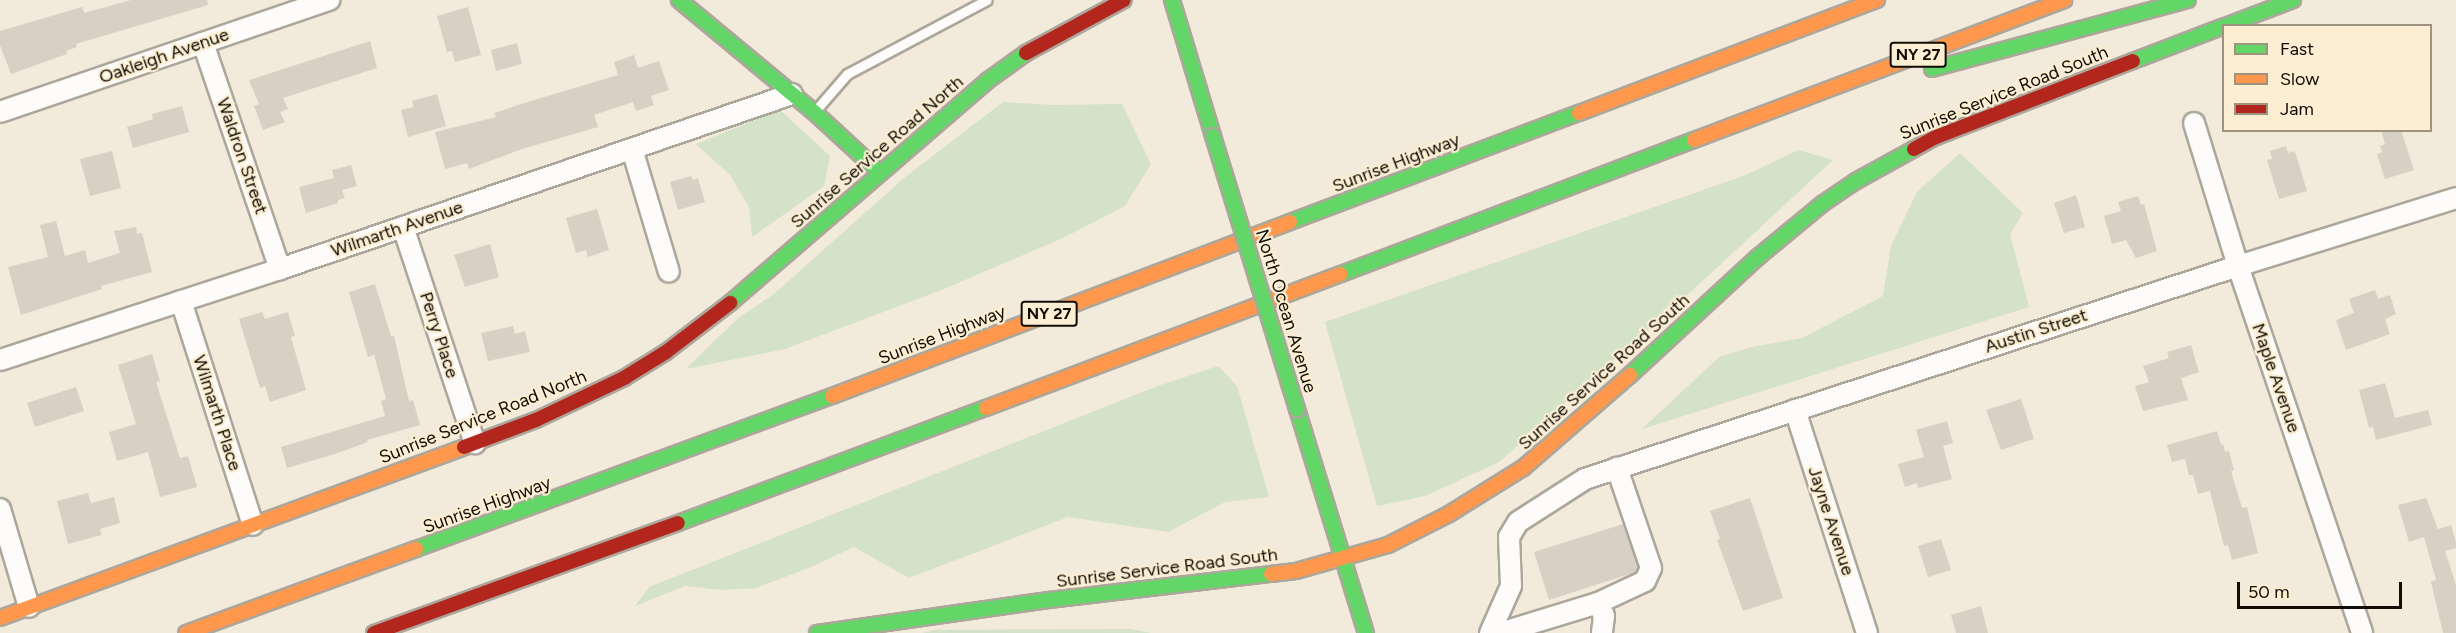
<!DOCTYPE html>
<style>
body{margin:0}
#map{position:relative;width:2456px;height:633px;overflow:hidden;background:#f2eadb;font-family:Figtree,sans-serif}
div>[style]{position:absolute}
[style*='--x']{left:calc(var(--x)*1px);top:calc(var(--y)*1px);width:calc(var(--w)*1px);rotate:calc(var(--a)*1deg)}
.green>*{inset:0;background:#d4e2c7}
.building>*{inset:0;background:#d7d1c5}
.roads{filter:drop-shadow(2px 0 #aca69b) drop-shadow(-2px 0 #aca69b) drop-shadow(0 2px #aca69b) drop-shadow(0 -2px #aca69b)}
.lane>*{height:9px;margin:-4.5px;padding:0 4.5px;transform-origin:4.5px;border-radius:4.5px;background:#fdfcfa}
.street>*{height:20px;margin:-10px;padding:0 10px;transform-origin:10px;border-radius:10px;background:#fdfcfa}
.fast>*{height:14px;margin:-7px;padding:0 7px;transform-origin:7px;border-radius:7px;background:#63d668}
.slow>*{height:14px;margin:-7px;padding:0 7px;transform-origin:7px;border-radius:7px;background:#ff974d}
.jam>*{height:14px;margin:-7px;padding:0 7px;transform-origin:7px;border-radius:7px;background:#b3261e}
.bridges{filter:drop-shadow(2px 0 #aca69b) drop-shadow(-2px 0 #aca69b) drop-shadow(0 2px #aca69b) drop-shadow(0 -2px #aca69b)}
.fast-bridge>*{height:14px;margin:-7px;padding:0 7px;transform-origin:7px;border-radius:7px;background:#63d668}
span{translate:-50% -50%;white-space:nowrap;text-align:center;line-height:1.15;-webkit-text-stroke:4.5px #fbeed2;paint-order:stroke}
.shield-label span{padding:2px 4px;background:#fbeed2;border:2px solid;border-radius:4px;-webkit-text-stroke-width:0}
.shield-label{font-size:16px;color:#110c04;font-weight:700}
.street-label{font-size:18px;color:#110c04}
.legend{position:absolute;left:2222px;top:24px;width:210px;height:108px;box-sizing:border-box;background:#fbeed2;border:2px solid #9d9480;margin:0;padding:8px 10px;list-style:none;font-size:18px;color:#110c04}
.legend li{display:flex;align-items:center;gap:12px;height:30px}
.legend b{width:30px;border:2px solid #9d9480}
.scale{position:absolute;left:2237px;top:582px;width:165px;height:27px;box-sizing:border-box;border:3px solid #110c04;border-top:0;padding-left:8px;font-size:18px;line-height:21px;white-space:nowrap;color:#110c04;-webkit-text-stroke:4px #fbeed2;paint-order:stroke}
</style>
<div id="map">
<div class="green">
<div style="clip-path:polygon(1003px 102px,1053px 105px,1122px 104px,1151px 164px,1125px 206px,1063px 238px,944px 289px,785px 349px,686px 369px,738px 318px,774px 294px,904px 178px)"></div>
<div style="clip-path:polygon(780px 110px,830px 156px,824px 186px,752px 237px,749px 207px,730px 175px,696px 144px)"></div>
<div style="clip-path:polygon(1798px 150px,1833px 160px,1695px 288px,1499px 462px,1425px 496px,1377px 506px,1325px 322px,1746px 175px)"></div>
<div style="clip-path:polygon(1960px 153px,2023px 213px,2010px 234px,2029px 307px,1642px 429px,1719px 357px,1752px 347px,1802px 338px,1883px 296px,1891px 246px,1917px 192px)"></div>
<div style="clip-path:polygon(1218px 366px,1237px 386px,1269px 497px,1225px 502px,1168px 532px,1068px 517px,909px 578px,854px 547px,811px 567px,756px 588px,722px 590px,685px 586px,635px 606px,649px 587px,1158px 386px)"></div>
<div style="clip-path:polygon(1131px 629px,1151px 633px,922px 633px,935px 630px)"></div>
</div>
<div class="building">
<div style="clip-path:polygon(131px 0,207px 0,208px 5px,76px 44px,77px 47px,66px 51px,67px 54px,11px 74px,0 45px,0 31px,82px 7px,84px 13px)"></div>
<div style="clip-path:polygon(468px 7px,481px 55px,455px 62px,452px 51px,447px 52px,437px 16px)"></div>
<div style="clip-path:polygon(370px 41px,377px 68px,283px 98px,288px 109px,280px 112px,285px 122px,263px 130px,254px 106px,259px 104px,249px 80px)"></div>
<div style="clip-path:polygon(517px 43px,522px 64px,496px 71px,491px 50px)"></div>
<div style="clip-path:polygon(634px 55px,638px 68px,659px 61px,669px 90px,651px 96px,654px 105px,636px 111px,633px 102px,594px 115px,598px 127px,522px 149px,469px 169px,467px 163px,445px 169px,435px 132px,496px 117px,494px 113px,521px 104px,618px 75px,614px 62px)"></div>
<div style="clip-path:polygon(437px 94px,446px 126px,408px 137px,401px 110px,414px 107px,412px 101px)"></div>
<div style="clip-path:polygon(182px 106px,189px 132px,133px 148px,127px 127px,153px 119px,152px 114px)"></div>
<div style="clip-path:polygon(2381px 130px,2401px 130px,2414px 170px,2385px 179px,2377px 154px,2382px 152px,2380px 146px,2385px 144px)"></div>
<div style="clip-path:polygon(2286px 146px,2288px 153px,2294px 151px,2296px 155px,2307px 191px,2279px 199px,2267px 160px,2272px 159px,2270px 151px)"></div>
<div style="clip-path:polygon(112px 151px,121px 188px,90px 196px,80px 159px)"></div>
<div style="clip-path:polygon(351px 165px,357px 186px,342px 190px,345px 198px,338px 200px,338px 203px,306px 213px,299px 187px,334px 178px,332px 170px)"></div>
<div style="clip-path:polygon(691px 176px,693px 180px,698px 178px,705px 202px,678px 210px,670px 182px)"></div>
<div style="clip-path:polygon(2076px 195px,2085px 227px,2064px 233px,2054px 203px)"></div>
<div style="clip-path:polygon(2138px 196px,2141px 205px,2144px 204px,2157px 251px,2136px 258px,2126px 240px,2112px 244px,2104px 216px,2121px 211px,2118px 202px)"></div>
<div style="clip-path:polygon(597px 209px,609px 250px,588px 257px,586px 250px,576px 253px,566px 218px)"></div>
<div style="clip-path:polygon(56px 221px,65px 256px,85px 250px,88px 263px,120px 253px,114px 231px,136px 227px,137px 234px,142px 233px,152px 272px,101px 286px,102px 289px,21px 315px,8px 267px,48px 257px,40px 225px)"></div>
<div style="clip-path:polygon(490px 244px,499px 277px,465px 287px,454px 255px)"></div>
<div style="clip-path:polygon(375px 284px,391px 336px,394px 336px,409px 401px,413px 400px,420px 425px,367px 440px,368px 442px,335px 454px,287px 468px,281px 447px,385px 416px,381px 401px,386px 399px,374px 355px,368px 357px,349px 292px)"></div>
<div style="clip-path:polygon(2375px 290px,2378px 299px,2390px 295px,2396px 314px,2385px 319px,2390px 334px,2346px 350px,2336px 320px,2354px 313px,2349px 299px)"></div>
<div style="clip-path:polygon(262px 312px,265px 319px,288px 312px,295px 336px,291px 337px,306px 390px,270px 402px,265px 386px,260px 388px,239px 319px)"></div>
<div style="clip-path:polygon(513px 326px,515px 334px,525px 331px,530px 352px,488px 361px,481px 333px)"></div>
<div style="clip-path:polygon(2191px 345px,2199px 372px,2181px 378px,2188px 400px,2143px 411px,2135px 386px,2149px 382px,2143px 366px,2169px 358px,2167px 352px)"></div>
<div style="clip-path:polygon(152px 354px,160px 381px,156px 382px,180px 458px,188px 456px,197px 487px,160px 497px,148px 452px,117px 461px,109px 432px,136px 424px,118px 365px)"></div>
<div style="clip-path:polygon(2385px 383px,2395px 418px,2428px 410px,2432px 425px,2376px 440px,2373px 427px,2369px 428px,2359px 390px)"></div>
<div style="clip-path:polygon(76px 387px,84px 411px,35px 427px,27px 403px)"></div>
<div style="clip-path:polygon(2021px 399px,2034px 439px,2001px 450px,1986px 410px)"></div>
<div style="clip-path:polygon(1947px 421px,1953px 443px,1943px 446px,1952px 479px,1918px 488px,1917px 483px,1905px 487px,1898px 464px,1924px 457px,1916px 430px)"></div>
<div style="clip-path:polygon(2217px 431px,2221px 445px,2223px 444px,2225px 452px,2229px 451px,2234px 470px,2231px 471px,2242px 508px,2247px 507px,2258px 553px,2232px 560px,2228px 545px,2224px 546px,2210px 491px,2198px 494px,2193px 475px,2189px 475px,2185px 459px,2172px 462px,2167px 445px)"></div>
<div style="clip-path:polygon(88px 493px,91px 503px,114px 497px,120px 523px,100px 529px,102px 535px,68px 544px,57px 501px)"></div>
<div style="clip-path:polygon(1750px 498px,1783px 598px,1743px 611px,1717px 540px,1720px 539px,1710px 511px)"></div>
<div style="clip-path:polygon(2426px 498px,2438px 529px,2451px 525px,2456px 542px,2456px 548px,2445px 551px,2456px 585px,2456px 633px,2443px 633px,2431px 582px,2436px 580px,2424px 537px,2409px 542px,2398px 505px)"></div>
<div style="clip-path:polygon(1623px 524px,1638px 567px,1636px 572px,1549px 600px,1534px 552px)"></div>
<div style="clip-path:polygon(1941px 539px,1951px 570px,1928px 577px,1918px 546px)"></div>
<div style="clip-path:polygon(1981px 606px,1988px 633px,1956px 633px,1951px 615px)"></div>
</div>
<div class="roads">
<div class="lane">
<div style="--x:815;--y:111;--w:49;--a:-49.1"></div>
<div style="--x:847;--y:74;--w:158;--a:-27.9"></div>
</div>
<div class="street">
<div style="--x:203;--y:43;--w:239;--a:71.2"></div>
<div style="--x:0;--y:112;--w:348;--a:-18.8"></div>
<div style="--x:2194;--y:123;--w:150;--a:72.9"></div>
<div style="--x:2238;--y:266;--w:387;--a:71.3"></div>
<div style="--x:632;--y:149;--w:128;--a:73.3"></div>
<div style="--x:403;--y:227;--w:228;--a:71.6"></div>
<div style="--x:181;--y:301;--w:235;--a:72.2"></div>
<div style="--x:0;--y:360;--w:294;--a:-18"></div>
<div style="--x:280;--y:269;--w:541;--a:-18.87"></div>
<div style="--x:1795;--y:410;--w:234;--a:72.1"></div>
<div style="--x:0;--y:509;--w:102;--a:73.5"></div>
<div style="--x:1598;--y:603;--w:14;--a:65"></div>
<div style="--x:1604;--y:616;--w:17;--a:97"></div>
<div style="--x:1490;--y:633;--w:51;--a:-65.9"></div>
<div style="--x:1511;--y:586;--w:49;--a:-92.3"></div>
<div style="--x:1509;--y:537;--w:17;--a:-59"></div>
<div style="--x:1518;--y:522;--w:80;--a:-32.7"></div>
<div style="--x:1585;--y:479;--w:687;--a:-18.07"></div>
<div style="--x:2238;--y:266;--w:228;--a:-17.3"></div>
<div style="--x:1500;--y:633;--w:102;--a:-17"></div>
<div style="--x:1598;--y:603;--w:52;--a:-25.1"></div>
<div style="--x:1645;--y:581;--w:14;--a:-65"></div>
<div style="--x:1651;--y:568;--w:106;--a:-108.8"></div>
</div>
<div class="fast">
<div style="--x:679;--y:0;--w:175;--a:39.7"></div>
<div style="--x:814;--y:112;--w:88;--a:42.7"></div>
<div style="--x:1172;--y:0;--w:142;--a:73.2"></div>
<div style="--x:2225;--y:26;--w:73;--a:-20.9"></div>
<div style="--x:2133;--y:61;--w:97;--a:-21"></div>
<div style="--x:1932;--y:69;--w:265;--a:-15.1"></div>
<div style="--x:1290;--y:222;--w:309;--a:-20.7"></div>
<div style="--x:1341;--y:274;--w:378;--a:-20.8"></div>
<div style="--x:730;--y:303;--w:340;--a:-40.8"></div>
<div style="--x:987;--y:81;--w:48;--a:-35.7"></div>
<div style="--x:1630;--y:375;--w:174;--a:-42.7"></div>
<div style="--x:1758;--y:257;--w:83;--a:-39.6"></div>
<div style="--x:1822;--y:204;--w:41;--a:-34.1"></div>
<div style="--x:1856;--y:181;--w:66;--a:-28.9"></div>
<div style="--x:1297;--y:409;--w:234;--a:72.9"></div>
<div style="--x:678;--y:523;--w:329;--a:-20.5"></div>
<div style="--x:416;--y:549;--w:443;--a:-20.2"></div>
<div style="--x:817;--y:633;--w:234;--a:-8.1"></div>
<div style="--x:1049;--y:600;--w:224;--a:-6.7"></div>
</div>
<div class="slow">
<div style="--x:1579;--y:113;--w:319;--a:-20.8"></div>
<div style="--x:1694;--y:140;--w:396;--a:-20.7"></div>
<div style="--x:832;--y:396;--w:490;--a:-20.8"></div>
<div style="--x:986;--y:408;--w:379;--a:-20.7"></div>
<div style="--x:1271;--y:574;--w:25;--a:-7"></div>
<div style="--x:1296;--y:571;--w:96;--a:-15.8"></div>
<div style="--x:1388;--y:545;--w:68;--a:-26.9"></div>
<div style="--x:1449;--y:514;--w:87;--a:-31.9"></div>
<div style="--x:1523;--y:468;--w:142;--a:-41"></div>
<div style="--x:0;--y:618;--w:495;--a:-20.2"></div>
<div style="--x:186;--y:633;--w:245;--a:-20.1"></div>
</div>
<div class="jam">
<div style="--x:1026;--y:53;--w:111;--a:-28.4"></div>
<div style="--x:1914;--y:149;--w:25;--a:-29"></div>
<div style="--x:1936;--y:137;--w:211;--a:-21.1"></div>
<div style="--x:464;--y:447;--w:77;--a:-20.6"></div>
<div style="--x:536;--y:420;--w:98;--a:-25.5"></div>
<div style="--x:624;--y:378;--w:49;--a:-31.8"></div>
<div style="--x:666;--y:352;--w:81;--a:-37.4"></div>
<div style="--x:374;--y:633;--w:323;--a:-19.9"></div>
</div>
</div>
<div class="bridges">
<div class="fast-bridge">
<div style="--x:1213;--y:136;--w:286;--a:72.9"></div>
</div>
</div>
<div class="shield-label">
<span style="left:1918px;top:55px">NY 27</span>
<span style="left:1049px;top:314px">NY 27</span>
</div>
<div class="street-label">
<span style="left:164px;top:56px;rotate:-19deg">Oakleigh Avenue</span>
<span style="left:2004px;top:93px;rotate:-22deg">Sunrise Service Road South</span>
<span style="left:877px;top:152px;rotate:-41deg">Sunrise Service Road North</span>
<span style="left:242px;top:156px;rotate:71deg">Waldron Street</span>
<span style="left:1396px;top:163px;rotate:-21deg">Sunrise Highway</span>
<span style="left:397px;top:229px;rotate:-19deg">Wilmarth Avenue</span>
<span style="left:1286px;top:311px;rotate:73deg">North Ocean Avenue</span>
<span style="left:2036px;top:331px;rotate:-18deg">Austin Street</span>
<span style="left:439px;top:335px;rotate:72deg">Perry Place</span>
<span style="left:942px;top:335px;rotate:-21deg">Sunrise Highway</span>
<span style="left:1604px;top:372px;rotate:-42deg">Sunrise Service Road South</span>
<span style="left:2276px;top:378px;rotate:71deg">Maple Avenue</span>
<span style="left:217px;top:413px;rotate:72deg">Wilmarth Place</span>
<span style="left:483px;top:417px;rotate:-22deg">Sunrise Service Road North</span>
<span style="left:487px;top:505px;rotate:-20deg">Sunrise Highway</span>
<span style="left:1831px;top:521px;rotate:72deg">Jayne Avenue</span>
<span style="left:1167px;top:568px;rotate:-7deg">Sunrise Service Road South</span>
</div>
<ul class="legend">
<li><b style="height:8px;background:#63d668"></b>Fast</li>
<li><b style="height:8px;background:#ff974d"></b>Slow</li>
<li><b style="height:8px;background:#b3261e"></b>Jam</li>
</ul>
<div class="scale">50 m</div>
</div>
